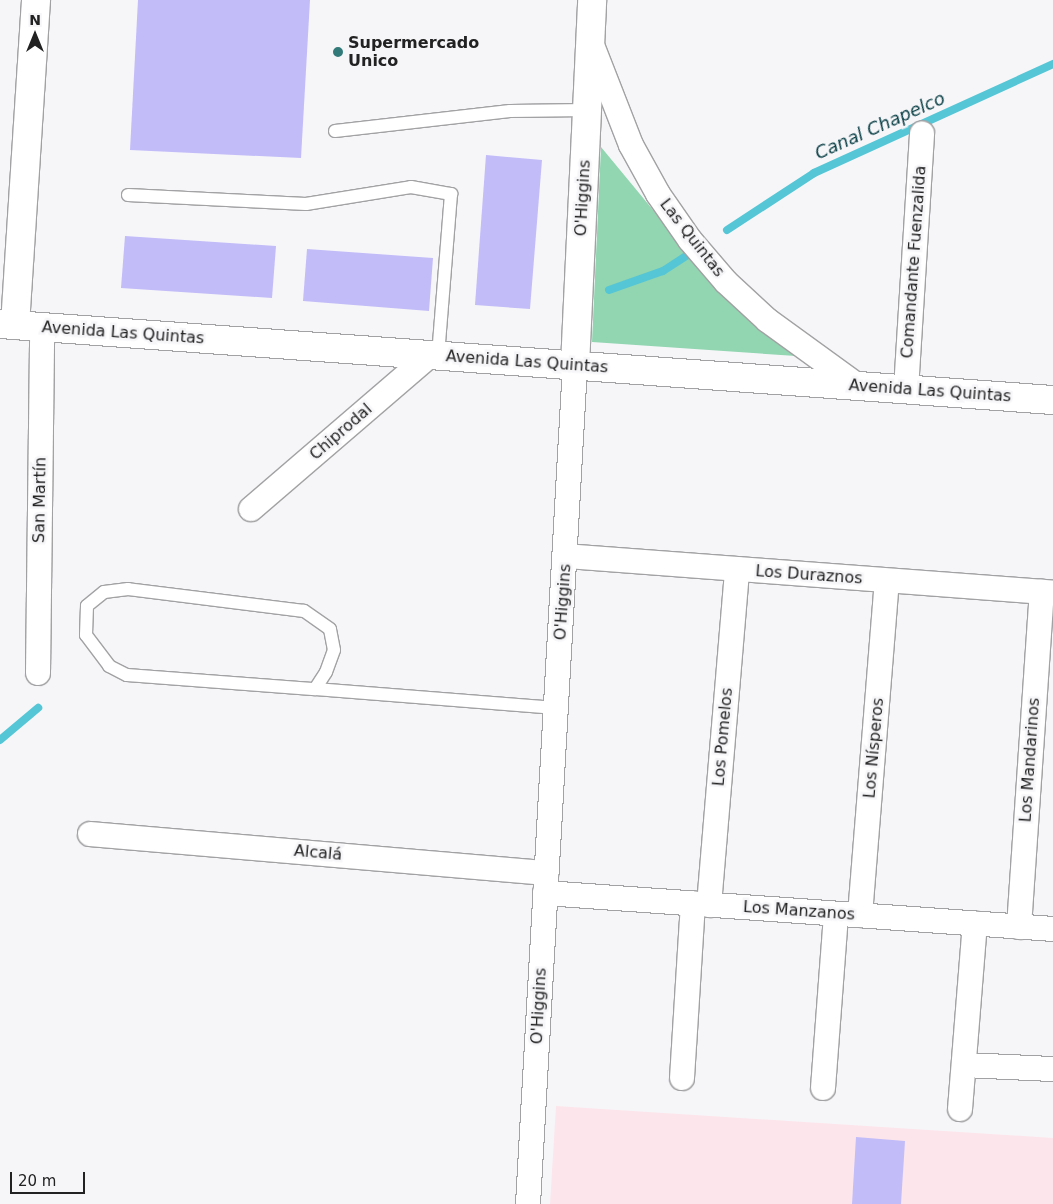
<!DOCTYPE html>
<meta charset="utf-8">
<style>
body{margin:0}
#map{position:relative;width:1053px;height:1204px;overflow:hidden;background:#f6f6f9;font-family:"DejaVu Sans",sans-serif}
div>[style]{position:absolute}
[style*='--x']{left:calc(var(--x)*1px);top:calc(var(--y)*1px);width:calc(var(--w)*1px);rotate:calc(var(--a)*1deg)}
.industrial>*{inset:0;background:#fce6eb}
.green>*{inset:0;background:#92d5b1}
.stream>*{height:8px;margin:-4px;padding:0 4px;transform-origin:4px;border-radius:4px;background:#55c6d5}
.building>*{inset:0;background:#c2bcf8}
.roads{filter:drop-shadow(1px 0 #a2a2a4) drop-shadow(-1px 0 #a2a2a4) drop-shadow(0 1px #a2a2a4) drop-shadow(0 -1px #a2a2a4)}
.service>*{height:12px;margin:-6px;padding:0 6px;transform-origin:6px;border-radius:6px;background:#fff}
.minor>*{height:24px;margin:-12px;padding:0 12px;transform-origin:12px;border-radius:12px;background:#fff}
.tertiary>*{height:28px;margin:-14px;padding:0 14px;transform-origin:14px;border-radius:14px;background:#fff}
.dots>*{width:14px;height:14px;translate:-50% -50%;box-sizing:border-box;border:2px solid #f6f6f9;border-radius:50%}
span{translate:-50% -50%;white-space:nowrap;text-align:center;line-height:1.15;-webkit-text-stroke:5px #f6f6f9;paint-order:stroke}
.poi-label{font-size:16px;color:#222223;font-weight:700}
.left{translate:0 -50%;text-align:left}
.street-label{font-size:16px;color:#222223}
.water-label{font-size:18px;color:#063d43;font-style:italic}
.north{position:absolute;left:10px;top:10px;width:50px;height:50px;-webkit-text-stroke:4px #f6f6f9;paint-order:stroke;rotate:0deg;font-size:14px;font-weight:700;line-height:20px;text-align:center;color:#222223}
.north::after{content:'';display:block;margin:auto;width:18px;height:22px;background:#222223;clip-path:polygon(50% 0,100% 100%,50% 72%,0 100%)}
.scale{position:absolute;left:10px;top:1172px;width:75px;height:22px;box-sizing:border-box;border:2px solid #222223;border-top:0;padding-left:6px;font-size:15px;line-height:18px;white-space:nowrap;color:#222223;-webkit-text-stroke:4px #f6f6f9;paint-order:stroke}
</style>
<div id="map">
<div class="industrial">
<div style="clip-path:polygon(556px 1106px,1053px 1138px,1053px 1204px,550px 1204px)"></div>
</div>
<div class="green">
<div style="clip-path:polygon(601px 147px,720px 291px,796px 356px,592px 342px)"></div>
</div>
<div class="stream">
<div style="--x:727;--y:230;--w:104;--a:-33.2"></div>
<div style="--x:814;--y:173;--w:263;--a:-24.5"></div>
<div style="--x:609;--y:290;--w:57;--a:-19.4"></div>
<div style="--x:663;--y:271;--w:30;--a:-33"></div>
<div style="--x:0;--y:740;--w:50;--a:-40.1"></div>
</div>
<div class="building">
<div style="clip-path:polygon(138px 0,310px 0,301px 158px,130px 150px)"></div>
<div style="clip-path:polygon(486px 155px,542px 160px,530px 309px,475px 305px)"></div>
<div style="clip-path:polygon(125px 236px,276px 246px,272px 298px,121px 288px)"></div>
<div style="clip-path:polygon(307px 249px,433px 258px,429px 311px,303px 301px)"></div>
<div style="clip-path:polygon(856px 1137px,905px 1141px,901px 1204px,852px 1204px)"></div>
</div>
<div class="roads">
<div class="service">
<div style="--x:335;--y:131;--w:176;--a:-6.5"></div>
<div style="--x:510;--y:111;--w:77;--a:-0.7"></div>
<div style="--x:128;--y:195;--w:178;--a:2.9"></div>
<div style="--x:306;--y:204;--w:106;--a:-9.2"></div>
<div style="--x:411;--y:187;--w:41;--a:9.9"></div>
<div style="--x:451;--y:194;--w:163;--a:94.6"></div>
<div style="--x:315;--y:689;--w:20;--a:-57"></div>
<div style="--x:326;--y:672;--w:23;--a:-70"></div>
<div style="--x:334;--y:650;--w:21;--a:-101"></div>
<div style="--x:330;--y:629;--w:32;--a:-145"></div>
<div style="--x:304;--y:611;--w:177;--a:-172.9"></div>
<div style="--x:128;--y:589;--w:24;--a:173"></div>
<div style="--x:104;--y:592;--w:22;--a:141"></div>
<div style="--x:87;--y:606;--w:29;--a:92"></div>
<div style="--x:86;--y:635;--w:39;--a:53"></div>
<div style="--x:109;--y:666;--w:20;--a:27"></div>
<div style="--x:127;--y:675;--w:189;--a:4.3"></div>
<div style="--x:315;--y:689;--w:242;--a:4.5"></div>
</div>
<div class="minor">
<div style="--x:592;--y:45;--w:107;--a:68.7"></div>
<div style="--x:631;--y:145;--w:56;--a:61.1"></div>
<div style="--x:658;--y:194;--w:56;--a:55.2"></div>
<div style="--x:690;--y:240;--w:55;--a:49.4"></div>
<div style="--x:726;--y:282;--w:56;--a:42.8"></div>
<div style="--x:767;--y:320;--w:112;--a:36"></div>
<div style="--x:906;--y:389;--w:256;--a:-86.4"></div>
<div style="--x:251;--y:509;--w:236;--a:-40.7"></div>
<div style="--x:566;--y:556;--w:488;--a:4.3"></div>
<div style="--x:38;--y:673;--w:346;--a:-89.3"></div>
<div style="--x:90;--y:834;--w:458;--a:4.9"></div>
<div style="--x:545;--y:893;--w:509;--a:4.05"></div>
<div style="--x:709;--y:905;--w:337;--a:-85.2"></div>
<div style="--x:860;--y:915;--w:335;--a:-85.4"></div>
<div style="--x:1019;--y:927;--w:336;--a:-86.1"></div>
<div style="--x:964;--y:1065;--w:89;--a:2.6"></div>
<div style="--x:682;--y:1078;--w:175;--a:-86.4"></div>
<div style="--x:823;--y:1088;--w:174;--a:-85.7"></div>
<div style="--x:960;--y:1109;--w:186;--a:-85.4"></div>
<div style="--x:528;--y:1204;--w:840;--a:-86.79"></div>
</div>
<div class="tertiary">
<div style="--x:0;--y:324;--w:1056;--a:4.13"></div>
<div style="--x:15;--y:325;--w:326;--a:-86.3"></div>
<div style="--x:575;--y:365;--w:365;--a:-87.3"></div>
</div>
</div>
<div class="dots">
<div style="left:338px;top:52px;background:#317a79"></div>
</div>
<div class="poi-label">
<span class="left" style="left:348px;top:52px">Supermercado<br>Unico</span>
</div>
<div class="street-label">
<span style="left:583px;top:198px;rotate:-87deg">O'Higgins</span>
<span style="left:692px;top:238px;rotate:52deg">Las Quintas</span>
<span style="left:914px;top:262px;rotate:-86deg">Comandante Fuenzalida</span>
<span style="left:123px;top:333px;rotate:4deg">Avenida Las Quintas</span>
<span style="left:527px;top:362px;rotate:4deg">Avenida Las Quintas</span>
<span style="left:930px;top:391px;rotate:4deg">Avenida Las Quintas</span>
<span style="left:341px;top:432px;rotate:-41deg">Chiprodal</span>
<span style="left:40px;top:500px;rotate:-89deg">San Martín</span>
<span style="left:809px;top:575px;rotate:4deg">Los Duraznos</span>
<span style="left:563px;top:602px;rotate:-86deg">O'Higgins</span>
<span style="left:723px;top:737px;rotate:-85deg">Los Pomelos</span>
<span style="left:874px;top:748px;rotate:-85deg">Los Nísperos</span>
<span style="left:1030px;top:760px;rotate:-86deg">Los Mandarinos</span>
<span style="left:318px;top:853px;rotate:5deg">Alcalá</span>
<span style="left:799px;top:911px;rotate:4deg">Los Manzanos</span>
<span style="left:539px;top:1006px;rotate:-87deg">O'Higgins</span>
</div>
<div class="water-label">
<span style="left:880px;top:126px;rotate:-24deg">Canal Chapelco</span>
</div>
<div class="north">N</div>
<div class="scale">20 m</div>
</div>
